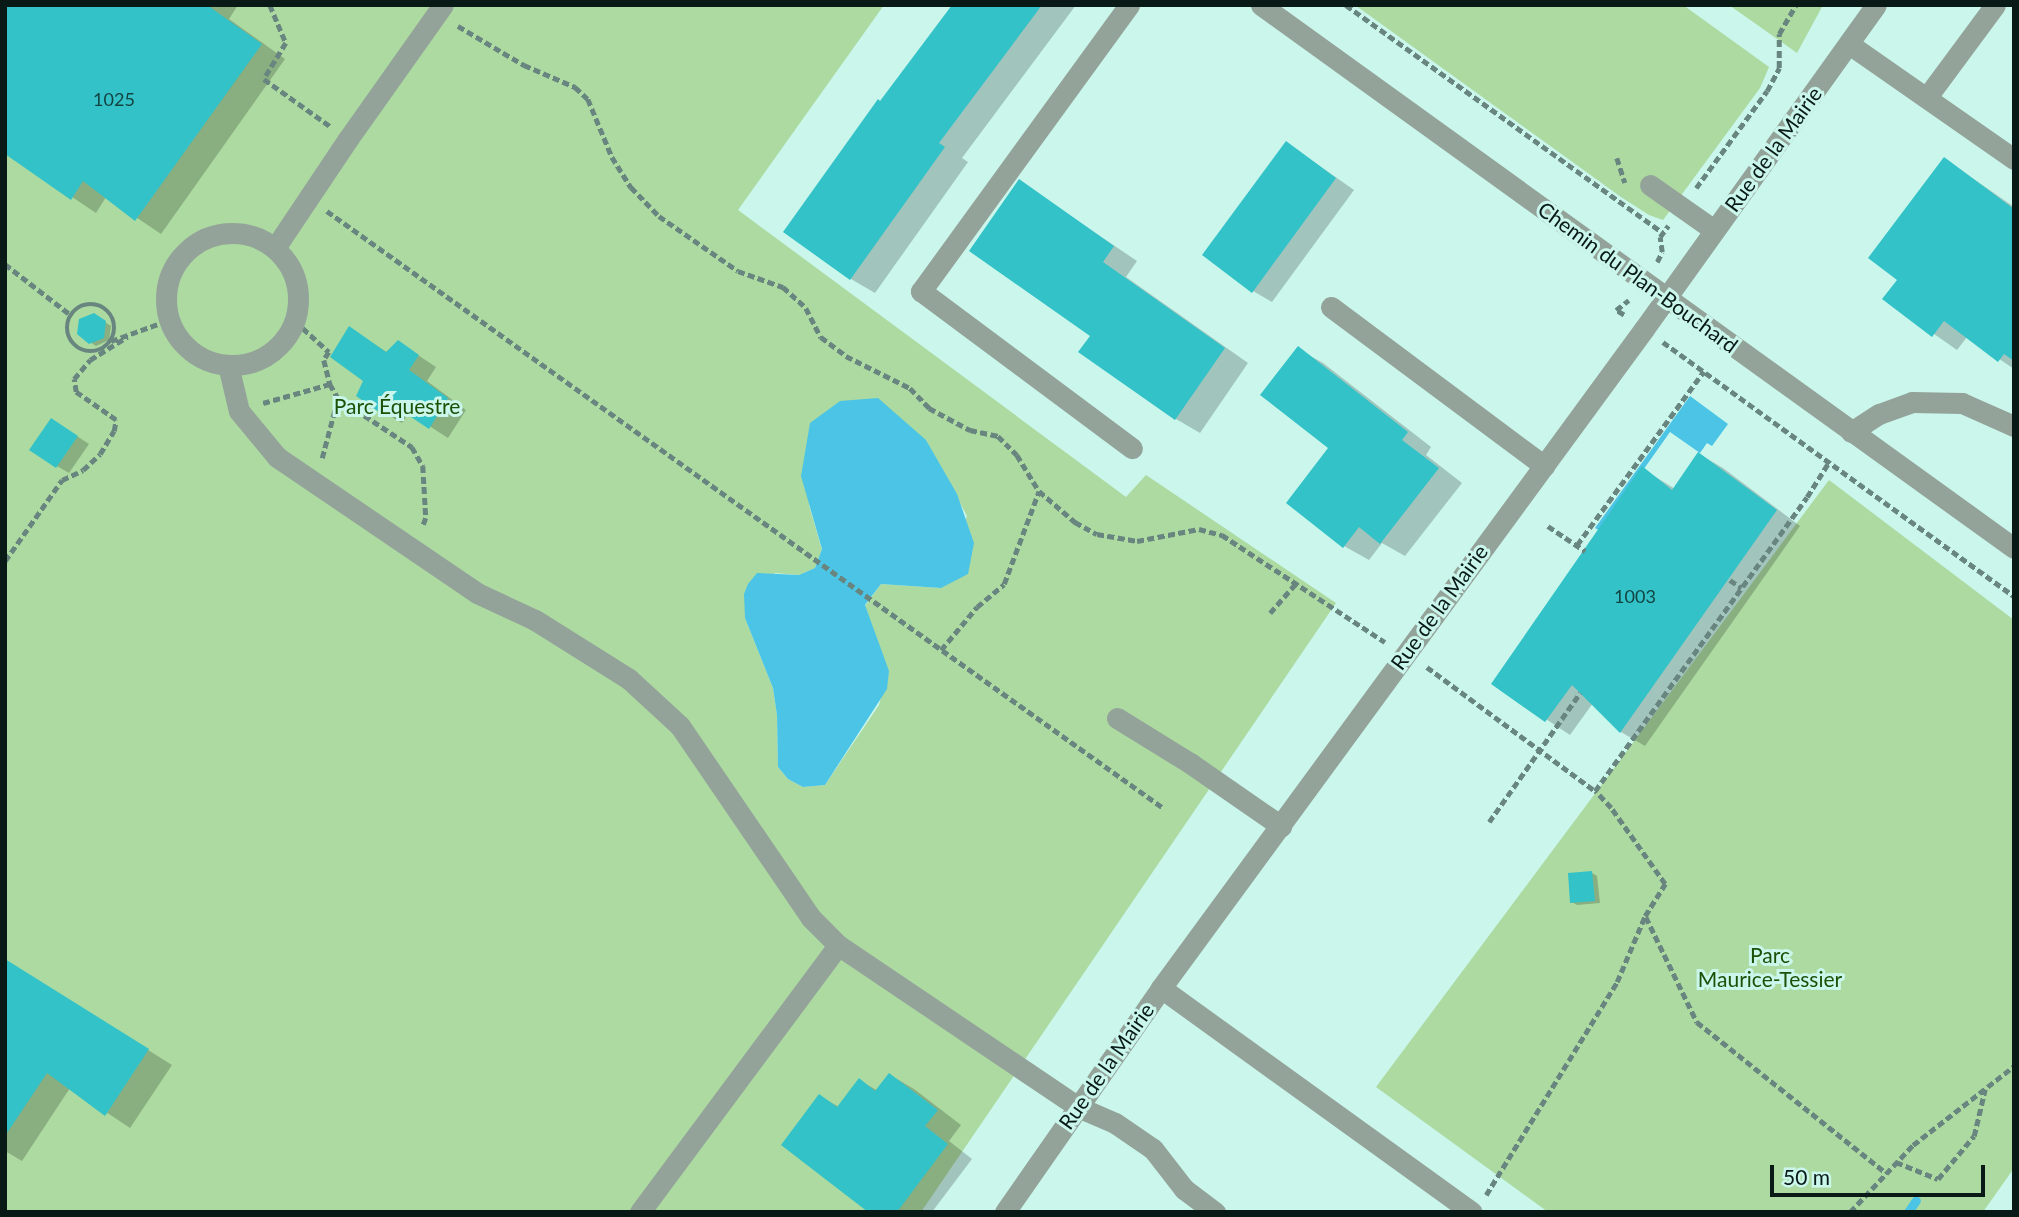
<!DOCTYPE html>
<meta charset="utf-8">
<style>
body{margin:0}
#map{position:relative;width:2019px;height:1217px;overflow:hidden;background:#caf6eb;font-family:Lato,sans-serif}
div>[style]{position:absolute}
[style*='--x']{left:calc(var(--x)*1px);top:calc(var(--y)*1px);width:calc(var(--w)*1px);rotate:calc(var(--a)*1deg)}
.green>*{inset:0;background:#acdaa1}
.water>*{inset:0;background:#4bc4e5}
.shadow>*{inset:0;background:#0003}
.stream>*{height:9px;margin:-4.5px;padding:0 4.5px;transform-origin:4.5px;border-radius:4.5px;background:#4bc4e5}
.building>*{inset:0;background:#33c2c8}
.path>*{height:4.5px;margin-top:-2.25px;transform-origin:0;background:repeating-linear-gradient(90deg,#68867f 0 7px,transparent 0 10.5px)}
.path>.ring{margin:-2.25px;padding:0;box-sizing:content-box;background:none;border:4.5px solid #68867f;border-radius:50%}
.minor>*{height:21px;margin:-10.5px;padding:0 10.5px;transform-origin:10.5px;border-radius:10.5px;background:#94a39a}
.minor>.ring{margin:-10.5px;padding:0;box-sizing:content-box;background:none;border:21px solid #94a39a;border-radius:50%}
span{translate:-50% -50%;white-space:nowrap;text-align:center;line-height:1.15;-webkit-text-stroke:6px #caf6eb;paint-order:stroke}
.number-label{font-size:18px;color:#144442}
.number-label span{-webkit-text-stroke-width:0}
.street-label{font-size:21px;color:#091a16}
.park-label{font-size:21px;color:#1a5107}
.frame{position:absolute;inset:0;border:7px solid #091a16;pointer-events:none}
.scale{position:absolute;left:1770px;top:1165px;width:215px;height:32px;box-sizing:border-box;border:4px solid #091a16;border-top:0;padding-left:9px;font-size:21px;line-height:24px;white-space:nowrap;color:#091a16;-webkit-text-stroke:5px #caf6eb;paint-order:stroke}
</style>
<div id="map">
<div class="green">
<div style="clip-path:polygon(evenodd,5px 5px,884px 5px,738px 210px,1126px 497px,1146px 475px,1336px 603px,921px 1212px,5px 1212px,5px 5px,926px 440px,967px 516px,941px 588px,881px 584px,865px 606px,888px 671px,879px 705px,825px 785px,803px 787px,788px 779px,778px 767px,777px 715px,773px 688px,745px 618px,775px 573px,799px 575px,815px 568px,822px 550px,809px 505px,926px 440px)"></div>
<div style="clip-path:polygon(1355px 5px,1683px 5px,1769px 67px,1760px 88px,1663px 220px,1649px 215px,1621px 197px)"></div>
<div style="clip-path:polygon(1729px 5px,1823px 5px,1797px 53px)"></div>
<div style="clip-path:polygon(1829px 480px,2014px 620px,2014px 1168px,1983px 1212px,1548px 1212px,1376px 1087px)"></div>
</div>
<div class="water">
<div style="clip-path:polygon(1690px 396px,1728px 424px,1712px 446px,1707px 443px,1700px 453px,1670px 432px,1600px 531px,1595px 528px)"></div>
<div style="clip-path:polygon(878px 398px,926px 440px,957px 494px,974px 543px,968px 574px,941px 588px,881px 584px,865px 605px,889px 671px,887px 689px,825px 785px,803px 787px,788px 779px,778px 767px,777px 715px,773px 688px,745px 618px,744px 594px,748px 584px,757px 573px,799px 575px,815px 568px,822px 549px,801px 476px,810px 423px,840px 401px)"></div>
</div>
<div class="shadow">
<div style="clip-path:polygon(5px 5px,238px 5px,229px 19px,285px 59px,161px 234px,106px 197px,96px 213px,5px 152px)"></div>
<div style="clip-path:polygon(954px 5px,1076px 5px,962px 158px,968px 162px,875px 293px,851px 279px,881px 103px)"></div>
<div style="clip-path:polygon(1287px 143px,1354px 190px,1272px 302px,1253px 291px)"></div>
<div style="clip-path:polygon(1945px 159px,2014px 207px,2014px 369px,1967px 337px,1957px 350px,1884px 299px,1900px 279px)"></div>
<div style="clip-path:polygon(1020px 182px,1137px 261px,1126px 277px,1248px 363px,1200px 433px,1176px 419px,1092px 335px)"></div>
<div style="clip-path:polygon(100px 319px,111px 326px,109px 340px,96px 346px,90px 342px)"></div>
<div style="clip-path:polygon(350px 328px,388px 353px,398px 342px,436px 367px,427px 381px,466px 410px,448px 438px,409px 413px,402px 423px,383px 412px,365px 380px)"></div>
<div style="clip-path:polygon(1298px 349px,1323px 363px,1431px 447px,1426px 455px,1462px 483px,1405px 556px,1382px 543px,1369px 560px,1344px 546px,1331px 448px)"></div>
<div style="clip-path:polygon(63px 427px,89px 444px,69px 473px,57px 466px)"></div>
<div style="clip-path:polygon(1699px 454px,1723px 468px,1800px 526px,1645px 746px,1621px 732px,1593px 703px,1570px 735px,1493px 684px,1643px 469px,1675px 489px)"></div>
<div style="clip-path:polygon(1592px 873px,1597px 876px,1600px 903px,1577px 905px,1572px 902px)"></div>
<div style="clip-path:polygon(5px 960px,172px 1065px,130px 1128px,70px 1088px,22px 1161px,5px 1151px)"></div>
<div style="clip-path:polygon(890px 1075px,914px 1089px,961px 1125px,949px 1141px,972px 1159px,932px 1212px,871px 1212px,820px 1096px,839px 1107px,859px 1080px,878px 1091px)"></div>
</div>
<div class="stream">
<div style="--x:1908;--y:1212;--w:14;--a:-56"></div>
</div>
<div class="building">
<div style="clip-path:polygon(5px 5px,207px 5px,262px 44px,135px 221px,83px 181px,71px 200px,5px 154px)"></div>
<div style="clip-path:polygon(952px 5px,1042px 5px,939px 143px,945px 147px,850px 280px,783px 232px,878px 99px,880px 101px)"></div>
<div style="clip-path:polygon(1286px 141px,1336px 178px,1252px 293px,1202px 255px)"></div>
<div style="clip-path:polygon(1944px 157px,2014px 209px,2014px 361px,2004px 354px,1998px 362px,1944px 321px,1932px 337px,1882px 299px,1897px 280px,1868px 258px)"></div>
<div style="clip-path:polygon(1019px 179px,1114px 246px,1103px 262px,1225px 348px,1175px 420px,1078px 352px,1090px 336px,969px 251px)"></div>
<div style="clip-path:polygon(94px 313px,106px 321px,104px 338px,89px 344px,77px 334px,79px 319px)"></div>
<div style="clip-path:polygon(349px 326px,386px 352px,398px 340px,419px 355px,409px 370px,448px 398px,429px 429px,390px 403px,382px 414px,356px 396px,363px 381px,330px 357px)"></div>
<div style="clip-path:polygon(1298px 346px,1408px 432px,1402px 440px,1439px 468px,1380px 544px,1359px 527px,1343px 548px,1286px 503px,1328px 448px,1260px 395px)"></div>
<div style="clip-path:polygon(51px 418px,78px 436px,56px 468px,29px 450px)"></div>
<div style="clip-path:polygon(1698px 452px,1777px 510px,1620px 733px,1572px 685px,1545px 722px,1491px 684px,1642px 466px,1672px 490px)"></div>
<div style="clip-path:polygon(1592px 871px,1595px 901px,1570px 903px,1568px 873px)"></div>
<div style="clip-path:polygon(5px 959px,149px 1049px,105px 1116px,47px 1073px,5px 1136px)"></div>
<div style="clip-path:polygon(889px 1073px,938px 1110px,925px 1126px,948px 1144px,897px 1212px,868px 1212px,781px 1145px,819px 1094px,837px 1107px,859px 1078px,875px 1091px)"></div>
</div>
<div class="path">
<div style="--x:270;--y:5;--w:41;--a:67.2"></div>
<div style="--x:286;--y:43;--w:42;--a:121.4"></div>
<div style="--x:264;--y:79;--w:81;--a:35.5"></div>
<div style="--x:1346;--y:5;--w:390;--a:35.7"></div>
<div style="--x:458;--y:26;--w:77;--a:30.6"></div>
<div style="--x:524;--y:65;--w:56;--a:23.3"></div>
<div style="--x:575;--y:87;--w:18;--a:43"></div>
<div style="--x:588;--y:99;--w:63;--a:67.5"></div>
<div style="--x:612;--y:157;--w:36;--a:58"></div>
<div style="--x:631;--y:187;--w:40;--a:46"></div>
<div style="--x:659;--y:216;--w:96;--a:34.8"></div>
<div style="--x:738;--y:271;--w:48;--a:19.6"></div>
<div style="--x:783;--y:287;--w:31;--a:42"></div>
<div style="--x:806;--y:308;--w:33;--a:63"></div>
<div style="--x:821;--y:337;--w:31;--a:37"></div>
<div style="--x:846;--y:356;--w:72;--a:26.6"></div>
<div style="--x:910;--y:388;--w:28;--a:46"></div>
<div style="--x:929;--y:408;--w:47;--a:28.2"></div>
<div style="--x:970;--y:430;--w:29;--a:12"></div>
<div style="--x:998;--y:436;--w:27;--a:45"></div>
<div style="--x:1017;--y:455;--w:42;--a:58.6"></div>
<div style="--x:1039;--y:491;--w:48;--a:40.7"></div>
<div style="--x:1075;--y:522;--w:25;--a:29"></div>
<div style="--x:1097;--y:534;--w:41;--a:9.9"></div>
<div style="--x:1137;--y:541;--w:63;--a:-11"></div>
<div style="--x:1199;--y:529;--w:24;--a:15"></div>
<div style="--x:1222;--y:535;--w:195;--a:33.3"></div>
<div style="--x:1617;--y:158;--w:26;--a:72"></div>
<div style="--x:1696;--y:188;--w:120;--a:-53.8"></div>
<div style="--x:1767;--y:91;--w:26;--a:-62"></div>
<div style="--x:1779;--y:68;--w:34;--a:-90"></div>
<div style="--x:1779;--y:34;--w:34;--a:-60"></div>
<div style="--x:327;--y:211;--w:1026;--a:35.52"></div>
<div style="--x:1657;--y:262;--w:11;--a:-63"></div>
<div style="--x:1662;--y:252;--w:15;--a:-98"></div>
<div style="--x:1660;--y:237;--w:14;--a:-54"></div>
<div style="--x:5;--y:264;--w:85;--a:37.8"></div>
<div class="ring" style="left:67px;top:304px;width:43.5px;height:43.5px"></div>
<div style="--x:1624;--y:315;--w:9;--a:-148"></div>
<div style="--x:1616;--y:310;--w:16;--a:-38"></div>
<div style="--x:295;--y:321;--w:46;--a:42.4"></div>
<div style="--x:329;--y:352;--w:9;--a:122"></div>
<div style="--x:324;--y:360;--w:25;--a:76"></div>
<div style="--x:330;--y:384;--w:16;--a:60"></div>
<div style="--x:338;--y:398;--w:89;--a:33.5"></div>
<div style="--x:412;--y:447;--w:22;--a:60"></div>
<div style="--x:423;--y:466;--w:52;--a:86.7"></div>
<div style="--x:426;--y:518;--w:9;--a:111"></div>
<div style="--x:111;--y:341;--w:62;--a:-19.9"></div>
<div style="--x:1663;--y:342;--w:433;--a:35.9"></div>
<div style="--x:263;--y:403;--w:70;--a:-15.8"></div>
<div style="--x:322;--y:458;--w:62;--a:-75.1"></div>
<div style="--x:1548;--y:526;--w:45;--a:34"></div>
<div style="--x:1577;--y:545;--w:215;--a:-53.9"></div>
<div style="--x:5;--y:561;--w:99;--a:-54.9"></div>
<div style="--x:62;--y:480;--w:23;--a:-25"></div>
<div style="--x:83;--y:470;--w:23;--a:-43"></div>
<div style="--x:100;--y:454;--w:27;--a:-59"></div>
<div style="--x:114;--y:431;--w:11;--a:-80"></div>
<div style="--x:116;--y:420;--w:49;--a:-145"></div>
<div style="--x:76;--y:392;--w:13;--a:-99"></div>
<div style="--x:74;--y:379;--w:25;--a:-50"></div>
<div style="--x:90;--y:360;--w:44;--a:-31.9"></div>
<div style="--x:1730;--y:580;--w:14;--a:34"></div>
<div style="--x:1270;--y:613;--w:41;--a:-48.9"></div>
<div style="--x:941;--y:650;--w:56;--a:-50.1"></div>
<div style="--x:977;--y:607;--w:35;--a:-40"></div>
<div style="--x:1004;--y:584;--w:99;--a:-69.4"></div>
<div style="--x:1427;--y:667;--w:209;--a:36.4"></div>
<div style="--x:1595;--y:791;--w:362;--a:-54.2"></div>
<div style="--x:1807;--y:497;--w:41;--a:-57.8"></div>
<div style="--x:1489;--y:822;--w:158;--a:-54.8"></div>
<div style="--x:1646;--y:917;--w:117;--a:64.1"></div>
<div style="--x:1697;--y:1022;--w:241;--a:38.6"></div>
<div style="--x:1896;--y:1162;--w:45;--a:22"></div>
<div style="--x:1938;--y:1179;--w:56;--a:-50.1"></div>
<div style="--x:1974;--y:1136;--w:48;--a:-76.8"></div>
<div style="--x:1486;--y:1195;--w:250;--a:-58.4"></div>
<div style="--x:1617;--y:982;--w:72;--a:-67"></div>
<div style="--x:1645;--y:916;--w:38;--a:-58"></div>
<div style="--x:1665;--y:884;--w:93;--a:-125.4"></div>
<div style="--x:1611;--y:808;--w:23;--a:-133"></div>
<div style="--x:1850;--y:1212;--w:92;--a:-46.8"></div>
<div style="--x:1913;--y:1145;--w:128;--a:-38"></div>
</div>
<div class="minor">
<div style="--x:1129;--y:5;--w:354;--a:126"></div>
<div style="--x:921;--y:291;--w:263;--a:36.7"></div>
<div style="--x:1261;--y:5;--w:928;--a:35.8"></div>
<div style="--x:1849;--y:44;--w:201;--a:34.9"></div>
<div style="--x:1927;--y:97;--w:114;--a:-53.5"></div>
<div style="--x:1650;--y:185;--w:78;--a:35.1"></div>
<div class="ring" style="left:166px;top:233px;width:111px;height:111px"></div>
<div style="--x:275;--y:248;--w:131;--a:-56.2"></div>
<div style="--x:348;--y:139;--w:164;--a:-54.7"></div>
<div style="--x:1331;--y:307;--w:266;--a:36.7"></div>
<div style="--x:228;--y:365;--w:47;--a:76.6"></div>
<div style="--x:239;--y:411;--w:60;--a:50.4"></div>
<div style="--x:277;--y:457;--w:242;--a:34.2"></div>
<div style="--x:477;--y:593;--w:64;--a:25"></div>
<div style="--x:535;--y:620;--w:111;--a:32.1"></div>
<div style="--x:629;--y:679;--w:69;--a:42.7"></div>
<div style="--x:680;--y:726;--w:232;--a:55.7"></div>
<div style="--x:811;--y:918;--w:38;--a:45"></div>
<div style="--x:838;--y:945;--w:290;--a:34"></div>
<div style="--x:1078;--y:1107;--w:40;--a:23.4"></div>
<div style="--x:1115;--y:1123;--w:46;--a:34.4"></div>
<div style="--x:1153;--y:1149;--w:51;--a:52.2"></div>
<div style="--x:1184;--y:1189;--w:39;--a:37"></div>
<div style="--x:1851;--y:432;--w:33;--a:-33"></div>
<div style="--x:1879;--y:414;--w:35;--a:-20"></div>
<div style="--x:1912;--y:402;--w:50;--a:1.1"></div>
<div style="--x:1962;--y:403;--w:57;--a:23.9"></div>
<div style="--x:1117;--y:718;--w:86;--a:31.7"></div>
<div style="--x:1190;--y:763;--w:111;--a:34.7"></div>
<div style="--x:1161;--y:988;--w:383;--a:35.8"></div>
<div style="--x:640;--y:1212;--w:332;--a:-53.4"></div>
<div style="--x:1005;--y:1212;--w:273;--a:-55.1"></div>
<div style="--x:1161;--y:988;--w:817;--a:-53.76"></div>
<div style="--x:1644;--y:329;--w:398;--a:-54.4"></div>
</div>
<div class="number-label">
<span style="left:114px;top:99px">1025</span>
<span style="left:1635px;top:596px">1003</span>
</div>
<div class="street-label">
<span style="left:1773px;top:149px;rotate:-54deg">Rue de la Mairie</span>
<span style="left:1638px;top:277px;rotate:36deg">Chemin du Plan-Bouchard</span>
<span style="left:1439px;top:607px;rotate:-54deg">Rue de la Mairie</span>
<span style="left:1106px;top:1066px;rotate:-55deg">Rue de la Mairie</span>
</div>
<div class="park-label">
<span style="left:397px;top:406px">Parc Équestre</span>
<span style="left:1770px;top:967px">Parc<br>Maurice-Tessier</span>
</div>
<div class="frame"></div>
<div class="scale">50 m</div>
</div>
